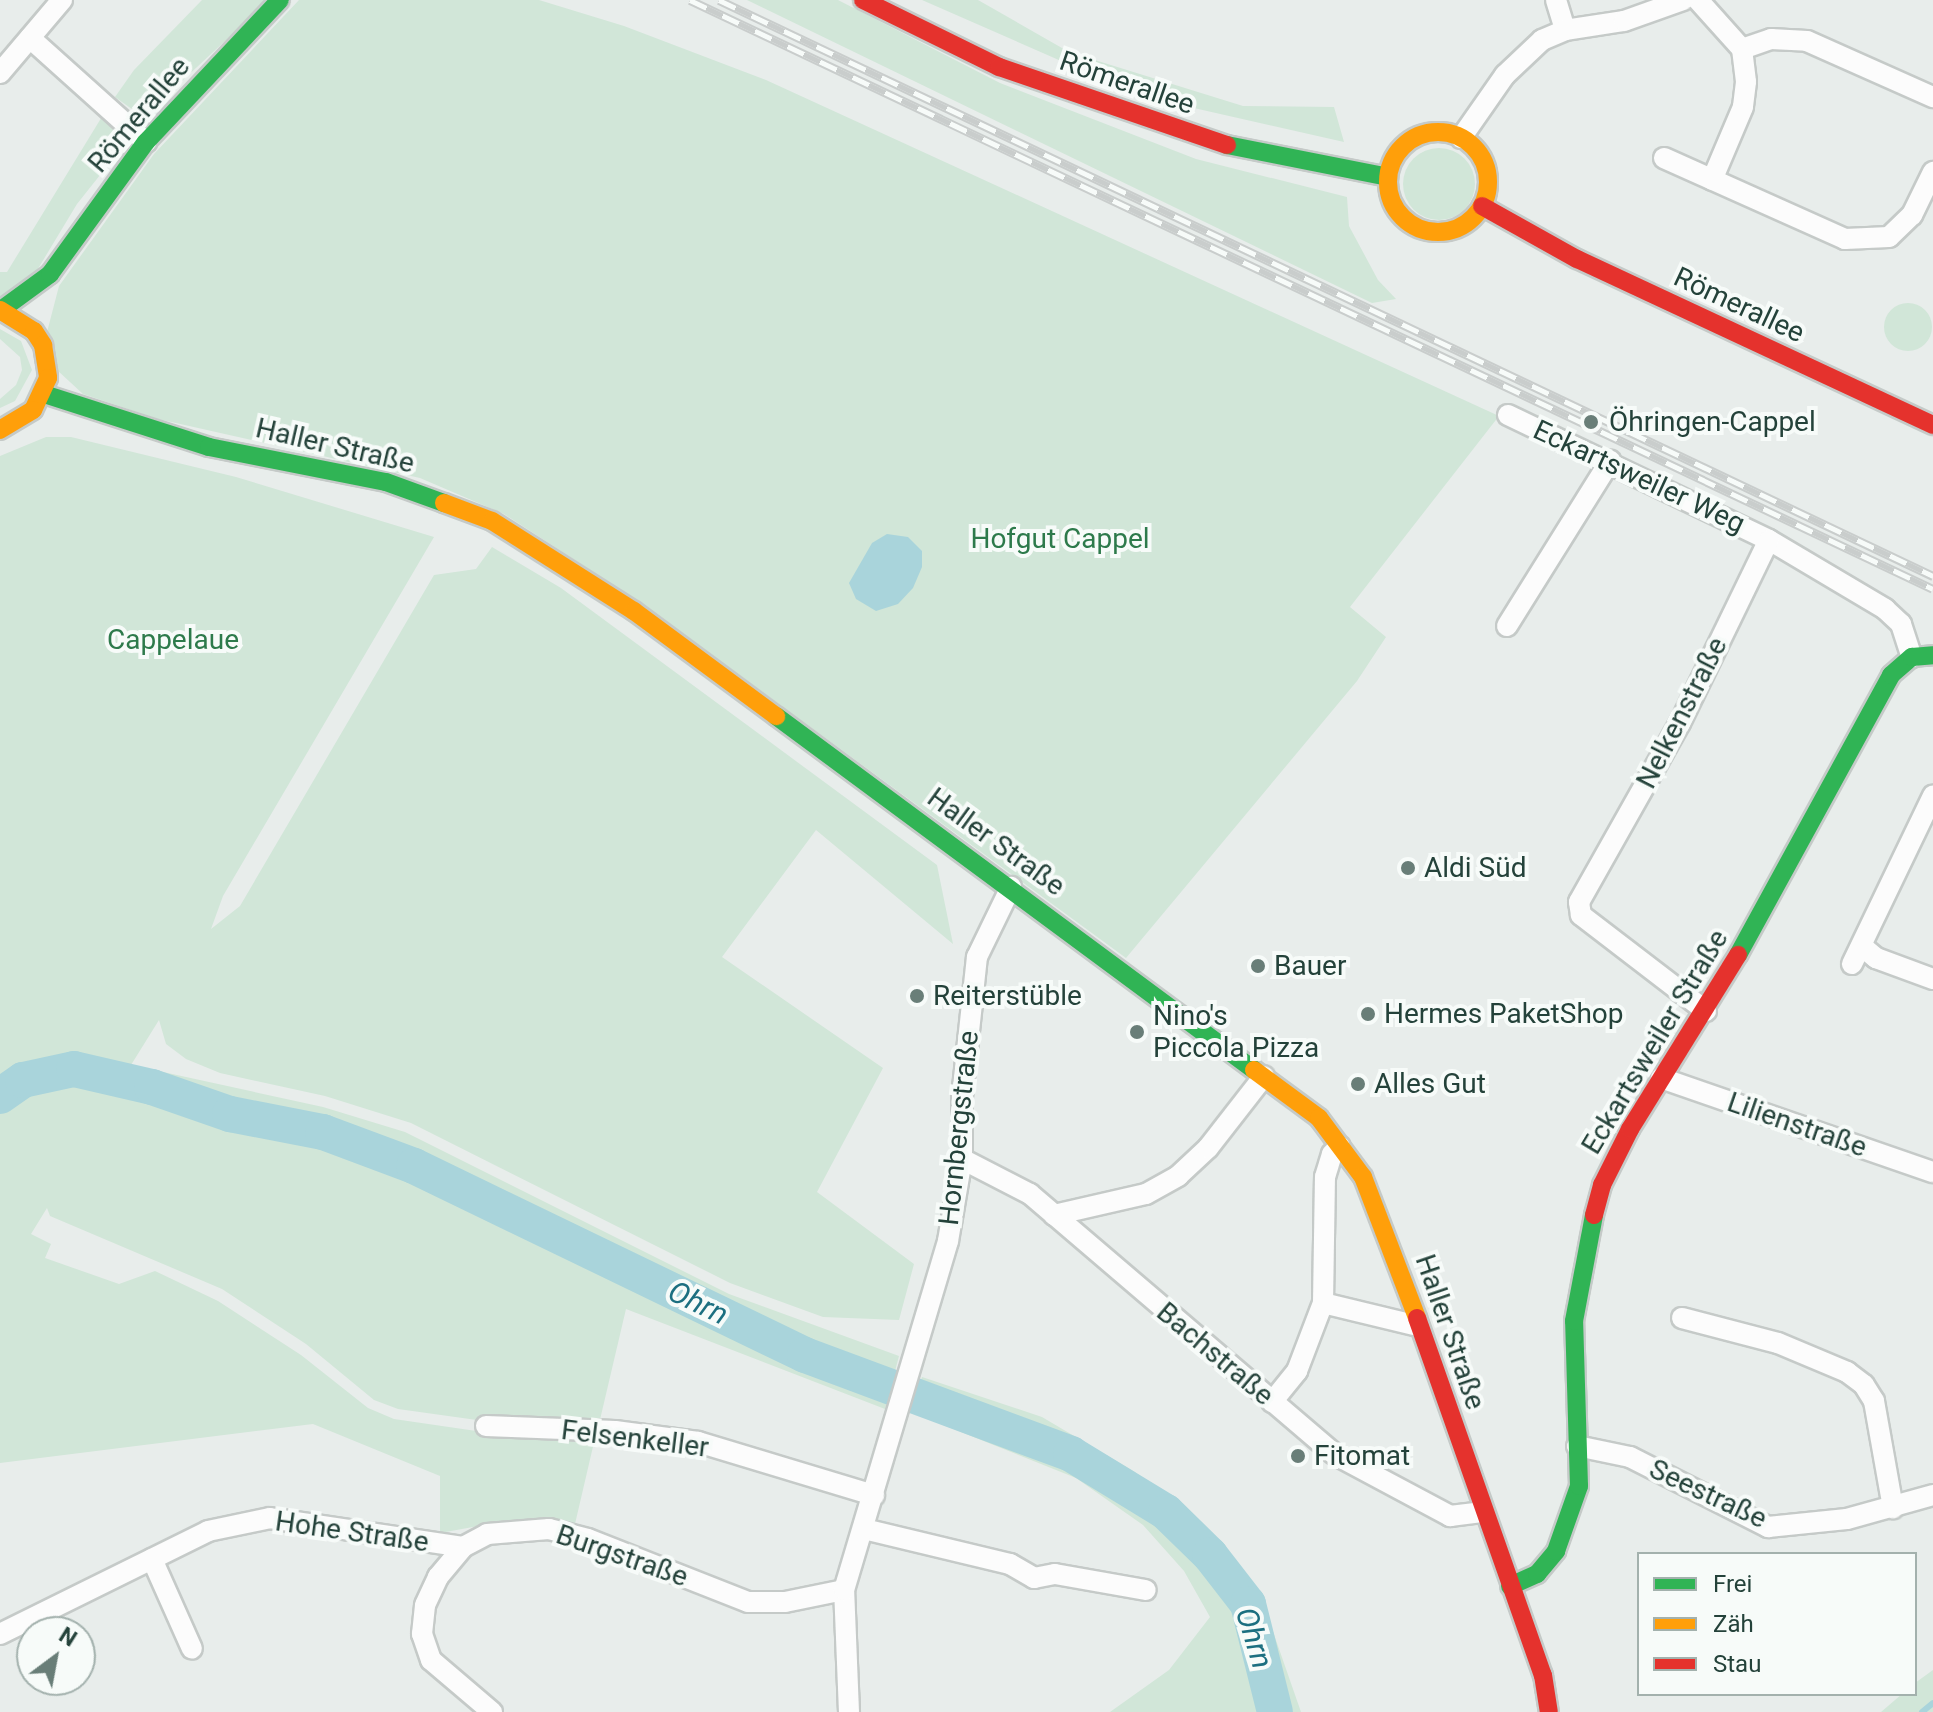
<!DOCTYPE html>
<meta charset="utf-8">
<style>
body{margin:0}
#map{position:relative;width:1933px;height:1712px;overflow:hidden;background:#e8edeb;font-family:Roboto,sans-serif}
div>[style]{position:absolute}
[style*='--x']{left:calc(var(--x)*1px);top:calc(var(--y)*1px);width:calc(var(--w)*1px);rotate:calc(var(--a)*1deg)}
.green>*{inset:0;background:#d1e6d8}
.round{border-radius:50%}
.water>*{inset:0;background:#a9d4db}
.stream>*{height:6px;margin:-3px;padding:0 3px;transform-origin:3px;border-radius:3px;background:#a9d4db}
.river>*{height:36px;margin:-18px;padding:0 18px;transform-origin:18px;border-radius:18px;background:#a9d4db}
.roads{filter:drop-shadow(2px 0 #c5cac8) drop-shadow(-2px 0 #c5cac8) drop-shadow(0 2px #c5cac8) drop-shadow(0 -2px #c5cac8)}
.street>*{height:20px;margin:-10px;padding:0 10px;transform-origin:10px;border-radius:10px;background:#fcfcfc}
.fast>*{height:18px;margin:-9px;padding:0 9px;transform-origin:9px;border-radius:9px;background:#30b455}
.slow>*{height:18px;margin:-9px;padding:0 9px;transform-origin:9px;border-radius:9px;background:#ff9f0a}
.slow>.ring{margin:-9px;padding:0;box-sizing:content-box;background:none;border:18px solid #ff9f0a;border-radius:50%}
.jam>*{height:18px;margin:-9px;padding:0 9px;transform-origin:9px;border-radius:9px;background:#e5322d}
.rail>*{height:9px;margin-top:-4.5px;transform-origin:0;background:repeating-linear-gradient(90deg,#f7fbf9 0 18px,#c9cdcc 0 36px);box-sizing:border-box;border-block:2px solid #c9cdcc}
.dots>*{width:22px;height:22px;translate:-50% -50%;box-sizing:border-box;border:4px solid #f7fbf9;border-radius:50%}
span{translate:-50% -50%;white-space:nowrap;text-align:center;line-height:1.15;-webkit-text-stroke:8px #f7fbf9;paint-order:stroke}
.street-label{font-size:28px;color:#24423a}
.poi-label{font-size:28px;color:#24423a}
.left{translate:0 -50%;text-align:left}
.park-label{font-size:28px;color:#2d7a4b}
.water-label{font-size:30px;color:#1c6f80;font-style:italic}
.legend{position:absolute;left:1637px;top:1552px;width:280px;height:144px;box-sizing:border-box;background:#f7fbf9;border:2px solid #a3b1ad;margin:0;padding:10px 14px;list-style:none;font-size:24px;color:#24423a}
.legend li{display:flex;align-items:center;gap:16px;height:40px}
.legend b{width:40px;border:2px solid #a3b1ad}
.north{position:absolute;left:16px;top:1616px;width:80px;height:80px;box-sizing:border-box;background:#f7fbf9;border:2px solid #a3b1ad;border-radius:50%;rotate:32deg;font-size:22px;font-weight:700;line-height:32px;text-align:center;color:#24423a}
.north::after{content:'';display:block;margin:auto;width:28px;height:36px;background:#697e78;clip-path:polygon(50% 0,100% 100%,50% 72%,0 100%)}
</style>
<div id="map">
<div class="green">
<div style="clip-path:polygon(202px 0,269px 0,152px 109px,136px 112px,115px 97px,134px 70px)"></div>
<div style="clip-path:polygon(299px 0,539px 0,624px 26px,766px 80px,1499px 416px,1350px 607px,1386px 637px,1357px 681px,1126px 958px,641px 603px,504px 514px,420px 478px,158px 419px,83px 394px,57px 370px,46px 336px,59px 286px,154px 154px)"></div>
<div style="clip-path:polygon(747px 0,838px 0,1000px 83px,1196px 159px,1347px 197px,1349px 226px,1378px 280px,1396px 299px,1372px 303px)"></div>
<div style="clip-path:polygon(922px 0,978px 0,1069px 52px,1243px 106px,1334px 107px,1344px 142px,1141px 96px)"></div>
<div style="clip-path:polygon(103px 115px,115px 131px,116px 149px,108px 165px,77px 204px,33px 277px,0 302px,0 272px,7px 272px)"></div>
<div class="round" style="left:1403px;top:148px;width:72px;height:72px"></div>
<div class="round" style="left:1884px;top:303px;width:48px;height:48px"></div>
<div style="clip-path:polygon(0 329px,21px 341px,32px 370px,15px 401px,0 408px,0 399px,16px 385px,22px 370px,20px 357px,0 339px)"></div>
<div style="clip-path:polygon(46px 437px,71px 437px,236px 477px,434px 537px,223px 896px,211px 929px,240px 906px,434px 575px,476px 569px,492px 547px,561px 588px,937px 865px,953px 944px,816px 830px,722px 957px,883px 1068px,817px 1192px,914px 1264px,899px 1320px,823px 1317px,730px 1283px,411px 1123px,325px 1096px,220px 1073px,186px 1059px,166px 1044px,159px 1020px,131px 1065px,323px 1107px,405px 1132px,729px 1294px,899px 1356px,885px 1409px,626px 1309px,599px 1424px,484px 1421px,398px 1409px,374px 1400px,306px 1344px,222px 1289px,50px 1216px,47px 1208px,31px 1234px,51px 1244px,45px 1258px,119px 1284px,155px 1271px,218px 1301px,301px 1355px,368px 1408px,394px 1419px,490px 1433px,595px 1438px,575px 1524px,506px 1521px,440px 1533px,440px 1476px,313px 1424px,0 1463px,0 456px)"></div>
<div style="clip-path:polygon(922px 1377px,1042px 1417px,1135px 1472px,1212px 1536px,1262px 1600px,1301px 1712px,1110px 1712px,1169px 1670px,1210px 1617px,1184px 1571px,1143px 1525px,1076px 1478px,911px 1412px)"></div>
<div style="clip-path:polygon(1933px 1670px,1933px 1712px,1881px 1712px,1902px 1694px,1915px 1694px,1915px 1683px)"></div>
</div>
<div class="water">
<div style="clip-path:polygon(887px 534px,908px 537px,922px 551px,922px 567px,913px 588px,898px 604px,876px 611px,856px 599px,849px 583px,872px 543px)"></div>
</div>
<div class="stream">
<div style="--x:1922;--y:1712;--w:14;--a:-39"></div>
</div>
<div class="river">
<div style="--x:0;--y:1096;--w:28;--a:-35"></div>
<div style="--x:23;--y:1080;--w:52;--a:-12.2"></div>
<div style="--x:74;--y:1069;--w:80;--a:13"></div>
<div style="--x:152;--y:1087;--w:83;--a:19.1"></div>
<div style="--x:230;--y:1114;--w:95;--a:11"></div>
<div style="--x:323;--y:1132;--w:97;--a:20.5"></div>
<div style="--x:414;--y:1166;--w:434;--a:25.8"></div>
<div style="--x:805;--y:1355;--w:284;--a:20.4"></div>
<div style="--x:1071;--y:1454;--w:111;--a:31.4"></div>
<div style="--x:1166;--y:1512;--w:62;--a:44.3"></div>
<div style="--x:1210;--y:1555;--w:62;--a:52.2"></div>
<div style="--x:1248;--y:1604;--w:111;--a:76"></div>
</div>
<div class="roads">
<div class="street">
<div style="--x:1556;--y:0;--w:31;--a:73"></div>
<div style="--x:1698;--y:0;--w:66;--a:48.1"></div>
<div style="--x:1742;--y:49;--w:33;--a:83"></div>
<div style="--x:1746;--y:82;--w:25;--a:97"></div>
<div style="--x:1743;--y:107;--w:79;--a:113"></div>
<div style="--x:30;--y:38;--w:156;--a:41.9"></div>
<div style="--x:1742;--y:49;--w:31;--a:-19"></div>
<div style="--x:1771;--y:39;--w:36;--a:3"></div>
<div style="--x:1807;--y:41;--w:138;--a:24"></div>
<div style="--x:0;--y:73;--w:96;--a:-49.7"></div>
<div style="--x:1461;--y:138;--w:77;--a:-55.1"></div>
<div style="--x:1505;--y:75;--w:51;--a:-43.4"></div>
<div style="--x:1542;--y:40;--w:25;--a:-23"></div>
<div style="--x:1565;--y:30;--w:60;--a:-8.7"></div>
<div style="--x:1624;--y:21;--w:63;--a:-19.6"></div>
<div style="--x:1664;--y:158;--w:198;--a:24.1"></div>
<div style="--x:1845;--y:239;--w:44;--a:-2.6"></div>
<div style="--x:1889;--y:237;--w:32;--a:-44"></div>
<div style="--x:1912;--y:215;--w:48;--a:-64"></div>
<div style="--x:1508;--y:415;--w:289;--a:25.6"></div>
<div style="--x:1769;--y:540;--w:135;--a:30.7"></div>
<div style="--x:1885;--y:609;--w:22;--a:43"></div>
<div style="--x:1901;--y:624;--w:35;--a:72"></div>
<div style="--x:1507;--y:626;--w:195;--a:-58"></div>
<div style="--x:1864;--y:948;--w:16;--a:40"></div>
<div style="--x:1876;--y:958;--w:61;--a:20.2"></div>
<div style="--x:1852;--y:964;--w:187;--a:-64.3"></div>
<div style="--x:1706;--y:1011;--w:158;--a:-142.5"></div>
<div style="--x:1581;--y:915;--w:13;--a:-99"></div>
<div style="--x:1579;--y:902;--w:206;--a:-60.6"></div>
<div style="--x:1680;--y:723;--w:203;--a:-64.1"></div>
<div style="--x:1661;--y:1078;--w:288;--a:19.1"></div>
<div style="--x:962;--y:1159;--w:76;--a:27.2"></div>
<div style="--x:1030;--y:1194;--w:400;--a:40.5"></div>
<div style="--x:1334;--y:1454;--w:132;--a:28.1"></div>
<div style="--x:1450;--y:1516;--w:34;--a:-7"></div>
<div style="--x:1054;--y:1215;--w:94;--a:-12.9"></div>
<div style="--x:1146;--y:1194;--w:37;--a:-29"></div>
<div style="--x:1178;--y:1176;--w:41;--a:-43"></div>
<div style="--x:1208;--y:1148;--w:91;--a:-52.1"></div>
<div style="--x:1323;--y:1303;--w:98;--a:13.6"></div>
<div style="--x:1682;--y:1318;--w:99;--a:14.6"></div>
<div style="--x:1778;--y:1343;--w:75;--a:22.8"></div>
<div style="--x:1847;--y:1372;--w:21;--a:37"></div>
<div style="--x:1864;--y:1385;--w:19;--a:58"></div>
<div style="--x:1874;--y:1401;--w:109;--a:79.9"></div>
<div style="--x:1272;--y:1402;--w:40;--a:-51"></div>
<div style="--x:1297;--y:1371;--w:73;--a:-69.1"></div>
<div style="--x:1323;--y:1303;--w:126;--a:-89.1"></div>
<div style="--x:1325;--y:1177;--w:24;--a:-73"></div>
<div style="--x:1332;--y:1154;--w:11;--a:-45"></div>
<div style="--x:486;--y:1426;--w:129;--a:2.2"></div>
<div style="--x:615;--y:1431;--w:84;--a:7.5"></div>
<div style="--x:698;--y:1442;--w:184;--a:16.8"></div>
<div style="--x:1577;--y:1446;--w:54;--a:11.7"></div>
<div style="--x:1630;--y:1457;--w:155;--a:26.9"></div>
<div style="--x:1768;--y:1527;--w:79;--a:-5.8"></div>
<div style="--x:1847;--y:1519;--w:89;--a:-15.6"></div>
<div style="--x:864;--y:1529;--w:150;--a:13.5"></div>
<div style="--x:1010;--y:1564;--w:28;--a:30"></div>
<div style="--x:1034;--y:1578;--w:21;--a:-11"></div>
<div style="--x:1055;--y:1574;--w:92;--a:10"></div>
<div style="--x:152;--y:1559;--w:98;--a:66"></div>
<div style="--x:0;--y:1634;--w:232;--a:-26.3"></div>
<div style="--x:208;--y:1531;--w:63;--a:-11.8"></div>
<div style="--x:270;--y:1518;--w:195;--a:8.5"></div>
<div style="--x:492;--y:1712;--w:80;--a:-139.6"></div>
<div style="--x:431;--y:1660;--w:28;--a:-109"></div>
<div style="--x:422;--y:1634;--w:29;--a:-84"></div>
<div style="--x:425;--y:1605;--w:31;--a:-65"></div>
<div style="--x:438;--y:1577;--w:39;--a:-50"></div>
<div style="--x:463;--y:1547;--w:27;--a:-28"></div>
<div style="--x:487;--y:1534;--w:62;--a:-4.6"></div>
<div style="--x:549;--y:1529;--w:40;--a:14.4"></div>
<div style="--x:588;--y:1539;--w:172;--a:21.5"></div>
<div style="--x:748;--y:1602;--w:37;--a:0"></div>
<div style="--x:785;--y:1602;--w:60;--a:-11.5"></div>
<div style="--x:849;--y:1712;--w:122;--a:-92.3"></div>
<div style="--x:844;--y:1590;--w:364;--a:-73.4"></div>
<div style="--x:948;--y:1241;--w:83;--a:-80.3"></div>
<div style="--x:962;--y:1159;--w:62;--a:-90"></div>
<div style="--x:962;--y:1097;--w:141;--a:-83.9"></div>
<div style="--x:977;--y:957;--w:78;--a:-64.1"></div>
</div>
<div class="fast">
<div style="--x:1227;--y:145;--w:164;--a:11.2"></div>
<div style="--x:1;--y:310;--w:61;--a:-36.3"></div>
<div style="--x:50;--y:274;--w:163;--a:-54"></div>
<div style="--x:146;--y:142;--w:195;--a:-46.7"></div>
<div style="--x:44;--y:394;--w:173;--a:17.8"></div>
<div style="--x:209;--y:447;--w:180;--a:11.2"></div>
<div style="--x:386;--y:482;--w:62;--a:19.9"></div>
<div style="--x:776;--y:716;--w:595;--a:36.52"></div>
<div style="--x:1738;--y:955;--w:319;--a:-61.3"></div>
<div style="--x:1891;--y:675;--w:28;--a:-41"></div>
<div style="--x:1912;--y:657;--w:21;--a:-5"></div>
<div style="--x:1510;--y:1586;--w:30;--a:-24"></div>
<div style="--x:1537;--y:1574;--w:30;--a:-50"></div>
<div style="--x:1556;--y:1551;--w:69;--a:-70.5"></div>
<div style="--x:1579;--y:1486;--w:165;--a:-91.7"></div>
<div style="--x:1574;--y:1321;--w:108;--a:-79.3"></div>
</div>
<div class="slow">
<div class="ring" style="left:1388px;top:132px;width:82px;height:82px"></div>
<div style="--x:0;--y:310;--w:40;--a:32"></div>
<div style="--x:34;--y:331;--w:17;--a:57"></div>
<div style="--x:43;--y:345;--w:33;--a:81"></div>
<div style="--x:48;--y:378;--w:35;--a:115"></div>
<div style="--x:33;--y:410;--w:39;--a:149"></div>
<div style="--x:444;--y:503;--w:51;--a:20.6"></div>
<div style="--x:492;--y:521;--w:168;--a:32.4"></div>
<div style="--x:634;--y:611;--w:177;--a:36.5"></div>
<div style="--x:1254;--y:1070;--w:81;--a:36.4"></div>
<div style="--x:1319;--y:1118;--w:74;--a:53.3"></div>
<div style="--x:1363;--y:1177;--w:151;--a:69"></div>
</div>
<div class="jam">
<div style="--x:863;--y:0;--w:152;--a:26.2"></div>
<div style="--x:999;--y:67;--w:241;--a:18.9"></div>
<div style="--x:1482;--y:206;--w:109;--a:29.2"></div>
<div style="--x:1577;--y:259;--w:393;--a:25"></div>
<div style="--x:1594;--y:1215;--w:31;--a:-75"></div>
<div style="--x:1602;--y:1185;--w:63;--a:-63.4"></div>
<div style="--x:1630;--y:1129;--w:205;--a:-58.2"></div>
<div style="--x:1417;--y:1318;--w:379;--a:70.6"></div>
<div style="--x:1543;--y:1675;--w:37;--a:81"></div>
</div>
</div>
<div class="rail">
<div style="--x:690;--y:0;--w:1375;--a:25.35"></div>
<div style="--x:719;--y:0;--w:1344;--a:25.38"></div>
</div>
<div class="dots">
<div style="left:1591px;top:422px;background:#697e78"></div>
<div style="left:1408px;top:868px;background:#697e78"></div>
<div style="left:1258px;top:966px;background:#697e78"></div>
<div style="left:917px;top:996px;background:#697e78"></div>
<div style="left:1368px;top:1014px;background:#697e78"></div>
<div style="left:1137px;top:1032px;background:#697e78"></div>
<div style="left:1358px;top:1084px;background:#697e78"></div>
<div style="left:1298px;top:1456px;background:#697e78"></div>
</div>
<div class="street-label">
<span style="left:1127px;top:83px;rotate:19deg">Römerallee</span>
<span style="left:139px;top:115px;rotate:-50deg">Römerallee</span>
<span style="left:1739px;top:305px;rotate:25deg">Römerallee</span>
<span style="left:335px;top:446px;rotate:13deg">Haller Straße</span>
<span style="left:1639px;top:477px;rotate:25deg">Eckartsweiler Weg</span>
<span style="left:1682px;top:713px;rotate:-63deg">Nelkenstraße</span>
<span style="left:996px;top:842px;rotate:36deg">Haller Straße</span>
<span style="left:1655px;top:1042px;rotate:-59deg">Eckartsweiler Straße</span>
<span style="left:1797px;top:1125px;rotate:19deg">Lilienstraße</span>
<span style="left:959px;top:1128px;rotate:-84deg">Hornbergstraße</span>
<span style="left:1450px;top:1332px;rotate:71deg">Haller Straße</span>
<span style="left:1215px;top:1354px;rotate:40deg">Bachstraße</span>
<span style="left:635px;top:1439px;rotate:7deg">Felsenkeller</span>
<span style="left:1708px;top:1494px;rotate:25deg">Seestraße</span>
<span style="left:352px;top:1532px;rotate:8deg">Hohe Straße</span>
<span style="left:622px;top:1556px;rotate:19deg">Burgstraße</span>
</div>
<div class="poi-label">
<span class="left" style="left:1609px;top:422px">Öhringen-Cappel</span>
<span class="left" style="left:1424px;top:868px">Aldi Süd</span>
<span class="left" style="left:1274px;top:966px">Bauer</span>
<span class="left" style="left:933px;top:996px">Reiterstüble</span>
<span class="left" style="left:1384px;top:1014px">Hermes PaketShop</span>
<span class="left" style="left:1153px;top:1032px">Nino's<br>Piccola Pizza</span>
<span class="left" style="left:1374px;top:1084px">Alles Gut</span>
<span class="left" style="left:1314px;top:1456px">Fitomat</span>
</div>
<div class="park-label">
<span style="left:1060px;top:539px">Hofgut Cappel</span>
<span style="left:173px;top:640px">Cappelaue</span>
</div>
<div class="water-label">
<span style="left:698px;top:1303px;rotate:26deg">Ohrn</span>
<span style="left:1254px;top:1638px;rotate:73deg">Ohrn</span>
</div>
<ul class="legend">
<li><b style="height:10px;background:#30b455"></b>Frei</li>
<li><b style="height:10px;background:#ff9f0a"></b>Zäh</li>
<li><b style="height:10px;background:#e5322d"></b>Stau</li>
</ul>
<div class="north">N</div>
</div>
